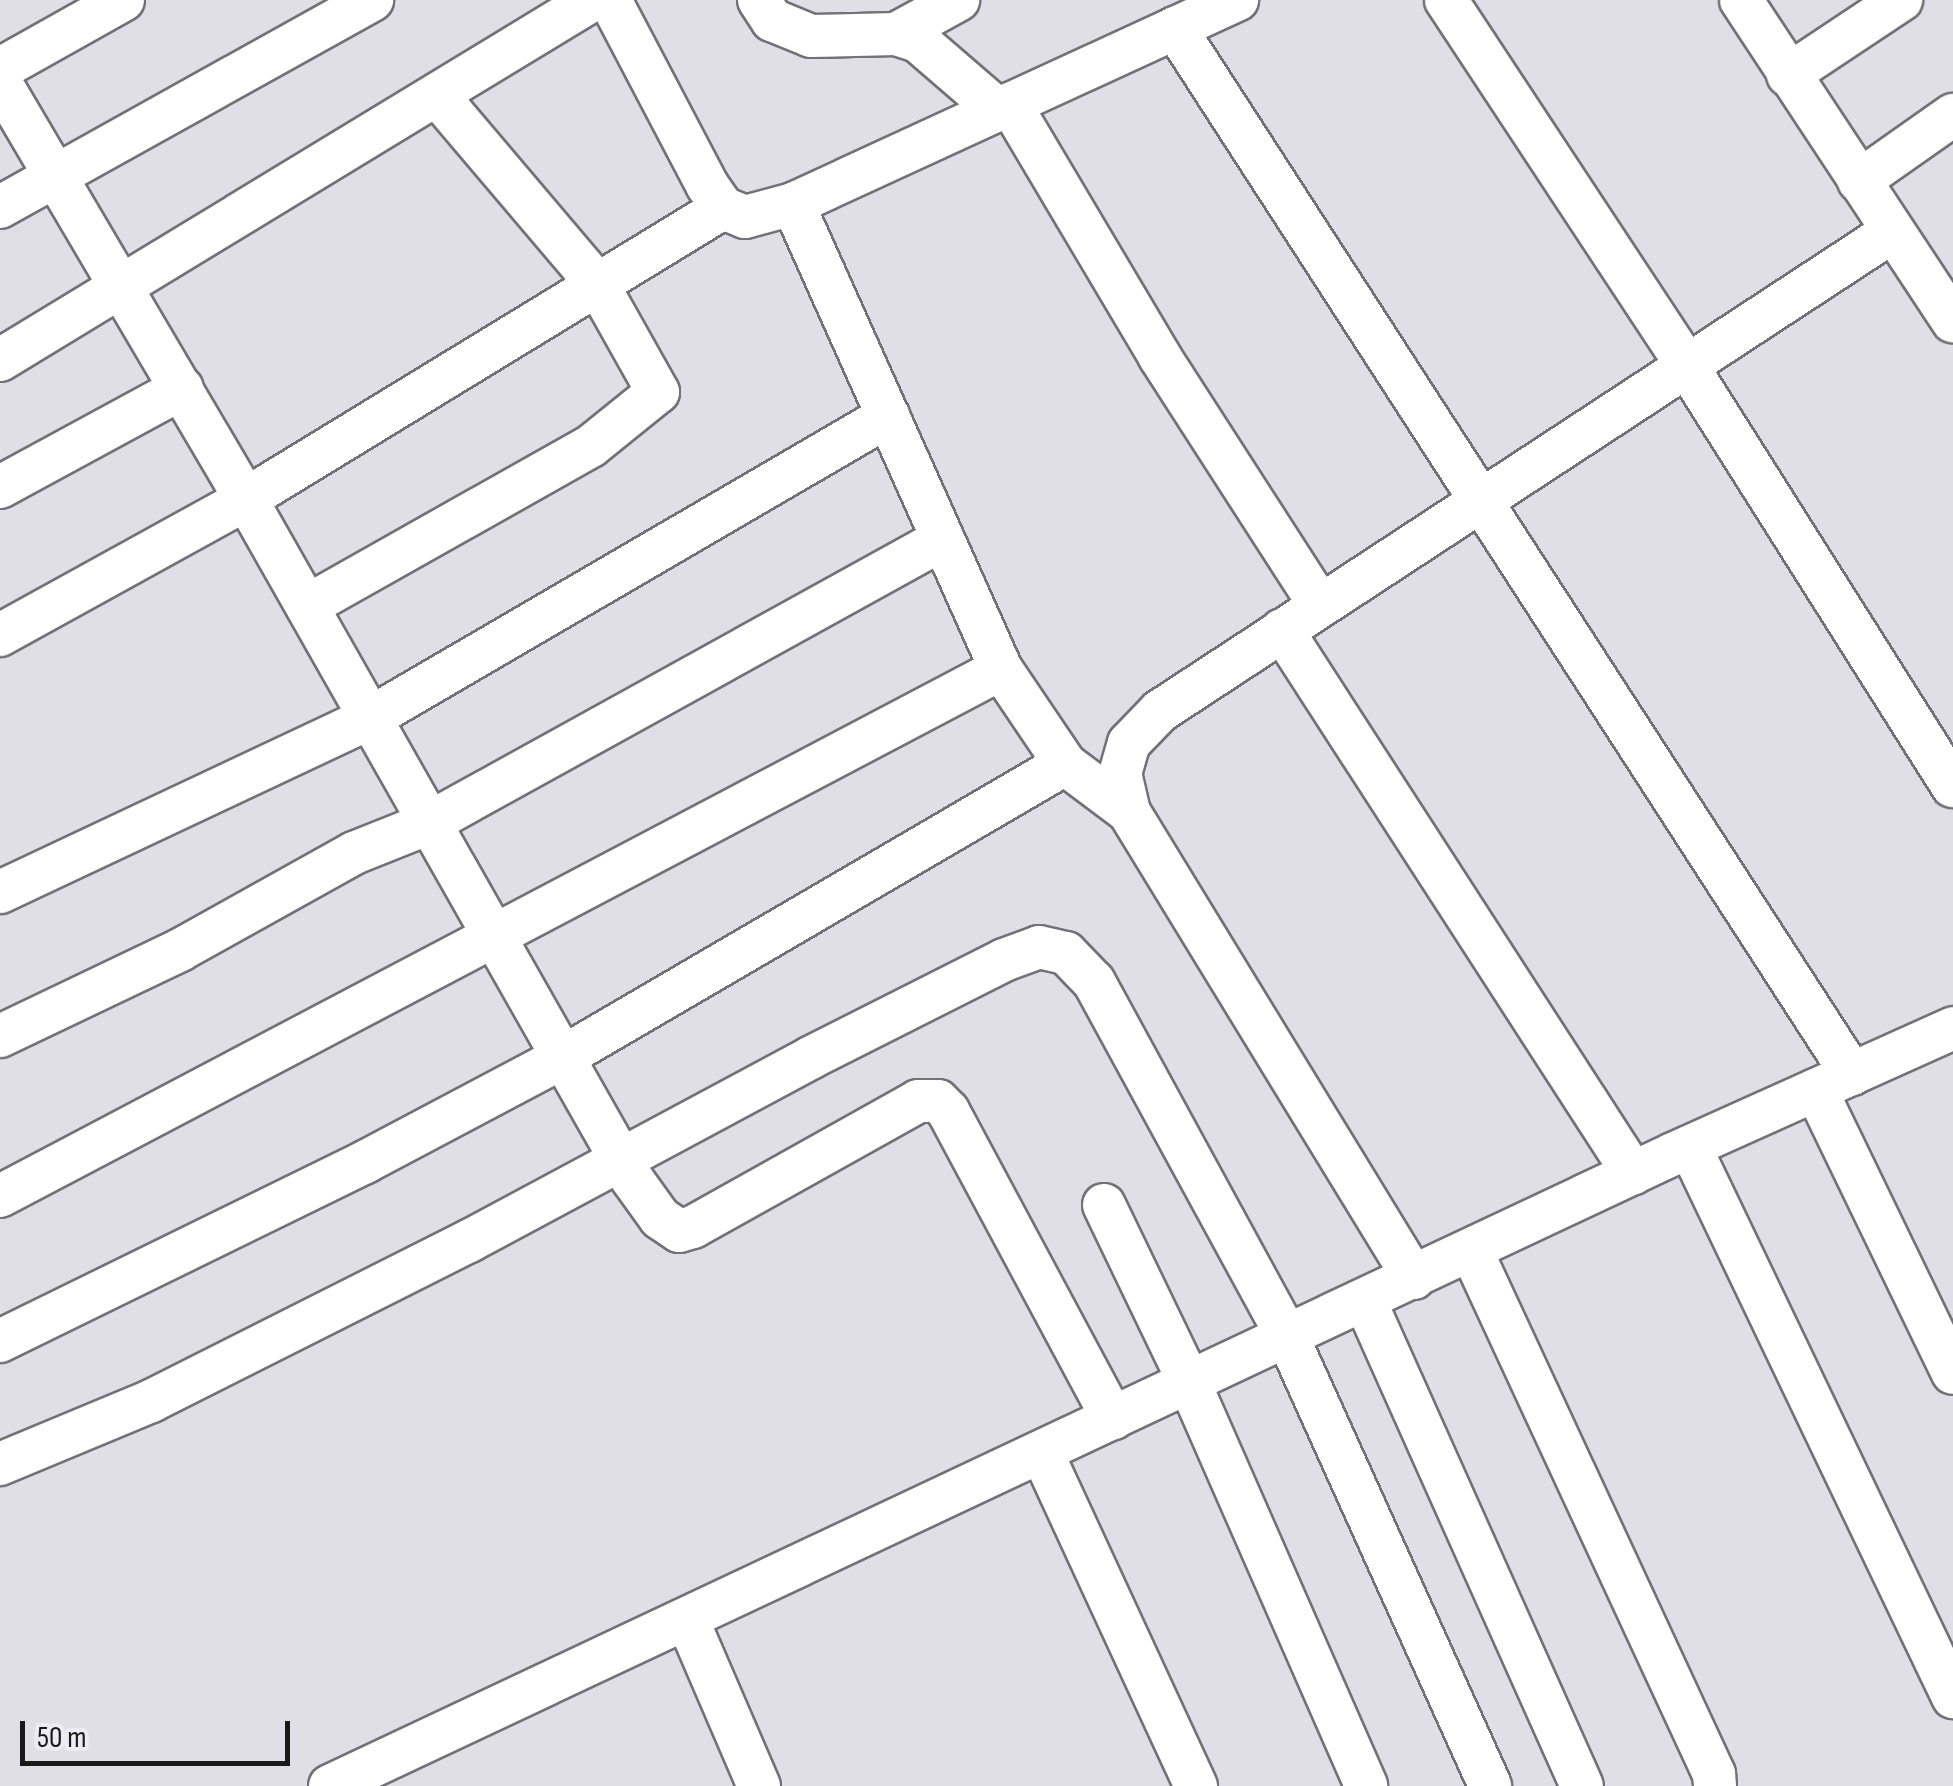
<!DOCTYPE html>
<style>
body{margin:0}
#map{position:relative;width:1953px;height:1786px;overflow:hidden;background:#e0dfe7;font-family:"Sofia Sans Condensed",sans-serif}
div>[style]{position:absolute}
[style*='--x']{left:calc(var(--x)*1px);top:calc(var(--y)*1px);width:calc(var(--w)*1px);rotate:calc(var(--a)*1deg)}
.roads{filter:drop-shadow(2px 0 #727178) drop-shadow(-2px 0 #727178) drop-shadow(0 2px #727178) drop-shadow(0 -2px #727178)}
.minor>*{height:42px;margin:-21px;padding:0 21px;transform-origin:21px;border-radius:21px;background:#fff}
span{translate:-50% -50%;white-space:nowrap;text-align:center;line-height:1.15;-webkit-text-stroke:8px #edecf5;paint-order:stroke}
.scale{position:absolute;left:20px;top:1721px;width:270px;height:45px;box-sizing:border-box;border:5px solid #19191c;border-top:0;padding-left:12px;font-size:30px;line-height:35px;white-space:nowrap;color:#19191c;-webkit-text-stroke:8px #edecf5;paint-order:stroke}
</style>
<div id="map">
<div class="roads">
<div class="minor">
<div style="--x:610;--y:0;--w:209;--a:62.3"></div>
<div style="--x:707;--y:185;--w:28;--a:55"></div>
<div style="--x:723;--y:208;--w:24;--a:22"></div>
<div style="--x:745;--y:217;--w:50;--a:-15.2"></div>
<div style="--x:793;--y:204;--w:489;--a:-24.7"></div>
<div style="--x:759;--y:0;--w:24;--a:57"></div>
<div style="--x:772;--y:20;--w:42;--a:22.3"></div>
<div style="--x:811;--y:36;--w:85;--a:-1.3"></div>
<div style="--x:896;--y:34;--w:23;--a:18"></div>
<div style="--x:918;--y:41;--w:106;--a:40.8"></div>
<div style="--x:1446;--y:0;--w:438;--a:56.6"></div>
<div style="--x:1687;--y:366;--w:497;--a:57.7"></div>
<div style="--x:1741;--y:0;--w:385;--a:56.6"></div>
<div style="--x:1175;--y:28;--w:1246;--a:57.09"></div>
<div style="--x:896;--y:34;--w:71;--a:-28.7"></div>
<div style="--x:0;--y:69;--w:141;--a:-29.3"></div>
<div style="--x:1788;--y:75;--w:136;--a:-33.6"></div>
<div style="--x:0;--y:82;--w:484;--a:59.5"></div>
<div style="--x:246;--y:499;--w:782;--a:60.42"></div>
<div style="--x:632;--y:1179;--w:48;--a:54.3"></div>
<div style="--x:660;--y:1218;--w:23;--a:34"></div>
<div style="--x:679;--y:1231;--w:15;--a:-16"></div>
<div style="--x:693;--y:1227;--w:258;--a:-29.2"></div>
<div style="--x:918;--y:1101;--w:20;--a:0"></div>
<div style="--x:938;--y:1101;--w:14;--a:45"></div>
<div style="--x:948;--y:1111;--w:349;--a:61.8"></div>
<div style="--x:1010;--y:104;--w:294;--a:59.3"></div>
<div style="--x:1160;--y:357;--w:295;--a:57.2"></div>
<div style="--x:1859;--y:181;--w:115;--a:-35.1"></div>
<div style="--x:793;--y:204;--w:509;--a:65.9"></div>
<div style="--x:1001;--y:669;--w:115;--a:56"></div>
<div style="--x:1065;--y:764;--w:80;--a:36.9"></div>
<div style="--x:0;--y:207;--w:426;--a:-29.1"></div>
<div style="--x:0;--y:360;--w:693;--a:-31.3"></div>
<div style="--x:0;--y:487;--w:207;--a:-28.5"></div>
<div style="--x:307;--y:606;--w:326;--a:-29.4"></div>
<div style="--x:591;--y:446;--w:86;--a:-38.9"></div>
<div style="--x:658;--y:392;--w:123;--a:-119.3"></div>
<div style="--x:598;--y:285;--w:249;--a:-130.3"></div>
<div style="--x:1282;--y:630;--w:647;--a:57.12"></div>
<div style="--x:0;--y:635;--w:281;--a:-28.9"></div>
<div style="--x:246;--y:499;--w:559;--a:-31.39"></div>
<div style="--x:0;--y:892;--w:409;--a:-25.2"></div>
<div style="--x:370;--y:718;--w:600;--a:-30.24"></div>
<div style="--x:0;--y:1036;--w:199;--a:-25.5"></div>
<div style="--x:180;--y:950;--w:199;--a:-29.1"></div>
<div style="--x:354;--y:853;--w:81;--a:-21.8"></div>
<div style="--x:429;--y:823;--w:587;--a:-28.92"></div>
<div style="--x:1816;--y:1090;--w:314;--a:64.2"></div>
<div style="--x:1690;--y:1147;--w:610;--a:64.44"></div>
<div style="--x:0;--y:1196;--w:1131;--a:-27.77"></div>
<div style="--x:1104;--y:1205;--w:196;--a:64.3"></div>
<div style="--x:1189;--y:1382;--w:441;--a:66.3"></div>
<div style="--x:1471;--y:1250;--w:578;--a:65.12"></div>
<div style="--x:1714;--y:1774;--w:12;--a:85"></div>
<div style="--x:1414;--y:1278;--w:546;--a:-121.45"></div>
<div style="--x:1129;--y:812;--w:39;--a:-103"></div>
<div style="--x:1120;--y:774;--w:32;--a:-74"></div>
<div style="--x:1129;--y:743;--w:45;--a:-45.9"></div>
<div style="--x:1160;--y:711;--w:876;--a:-33.22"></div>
<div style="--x:1365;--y:1301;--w:531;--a:65.9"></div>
<div style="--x:0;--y:1341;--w:407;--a:-26.1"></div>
<div style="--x:365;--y:1162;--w:224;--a:-27.9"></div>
<div style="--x:563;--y:1057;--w:581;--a:-30.27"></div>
<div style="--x:1043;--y:1455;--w:365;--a:65.2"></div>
<div style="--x:0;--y:1464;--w:164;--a:-22.6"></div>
<div style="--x:151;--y:1401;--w:356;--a:-26.7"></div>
<div style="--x:469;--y:1241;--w:387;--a:-28.2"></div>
<div style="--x:810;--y:1058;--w:217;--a:-26.8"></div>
<div style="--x:1004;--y:960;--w:37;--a:-20"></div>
<div style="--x:1039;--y:947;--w:28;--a:13"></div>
<div style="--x:1066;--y:953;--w:40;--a:46"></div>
<div style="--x:1094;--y:982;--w:405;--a:61.4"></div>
<div style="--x:1288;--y:1338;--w:491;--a:65.7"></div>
<div style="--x:687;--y:1619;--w:182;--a:66.7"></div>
<div style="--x:330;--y:1786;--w:1484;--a:-25.2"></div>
<div style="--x:1673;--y:1154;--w:307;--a:-24.2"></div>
</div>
</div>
<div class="scale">50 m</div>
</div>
